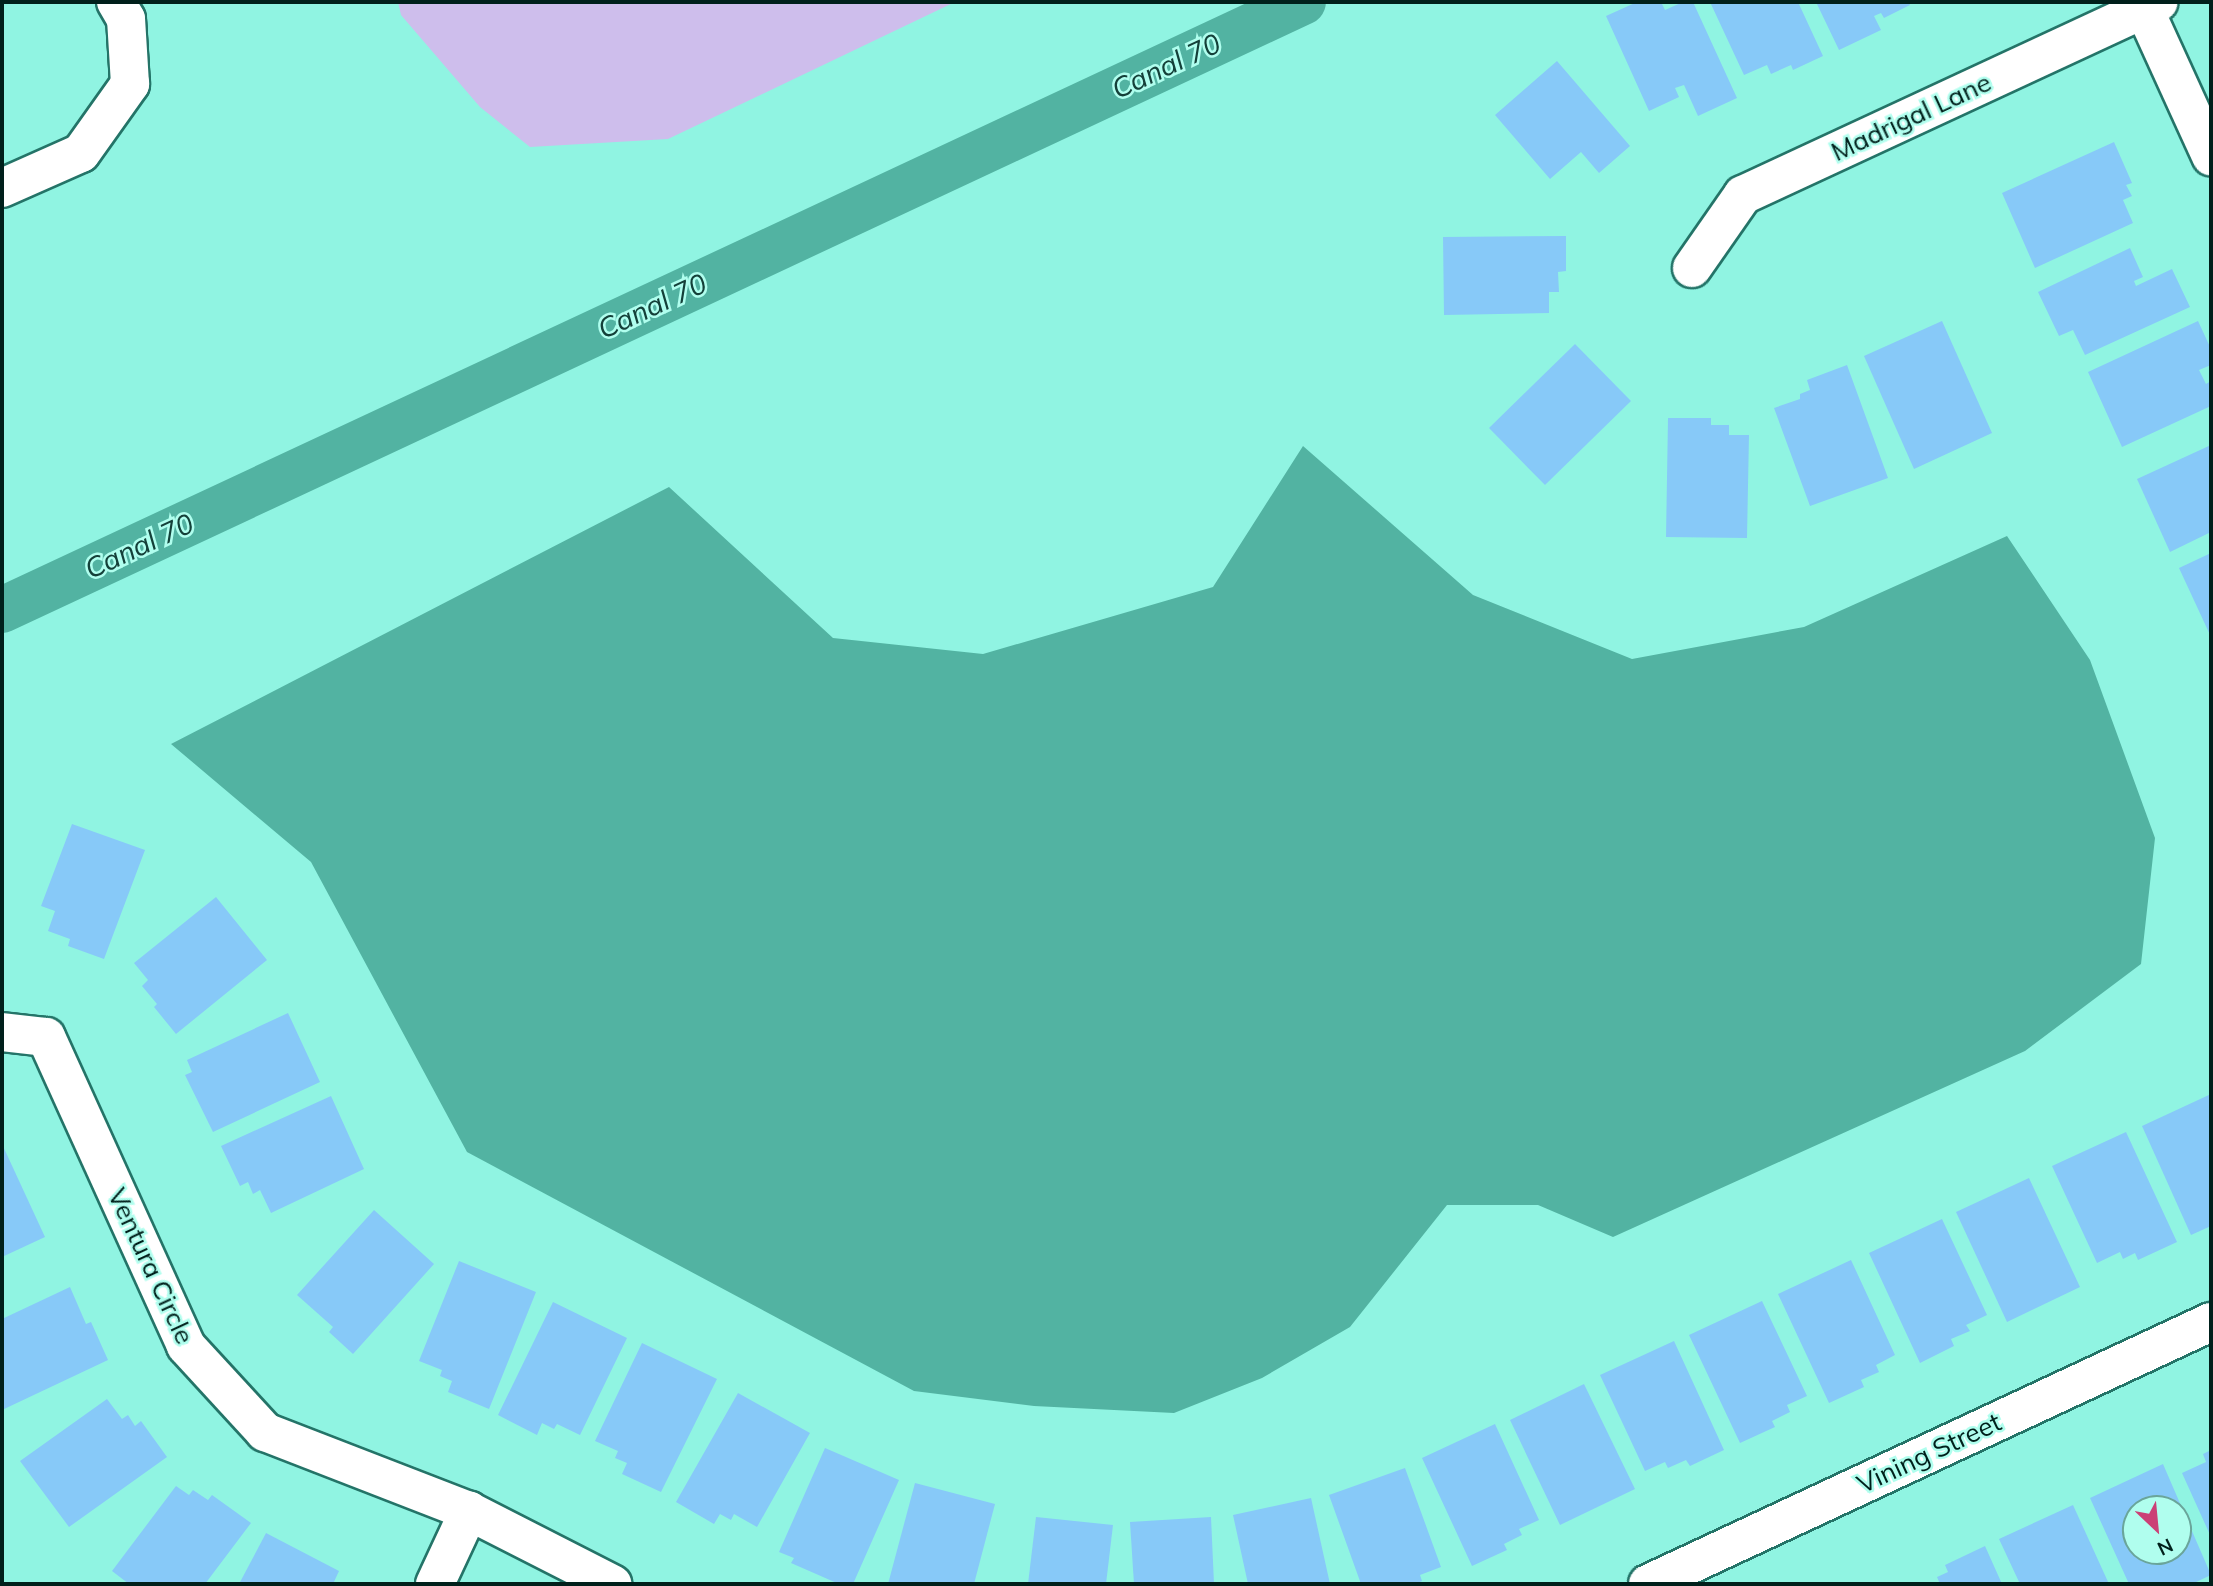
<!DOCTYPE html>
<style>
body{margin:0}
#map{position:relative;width:2213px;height:1586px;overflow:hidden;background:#90f4e2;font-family:Mulish,sans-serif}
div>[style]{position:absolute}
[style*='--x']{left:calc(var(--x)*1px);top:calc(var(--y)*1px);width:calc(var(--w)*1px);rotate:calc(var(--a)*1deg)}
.green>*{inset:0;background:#cebeec}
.water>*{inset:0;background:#52b3a2}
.canal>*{height:46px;margin:-23px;padding:0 23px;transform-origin:23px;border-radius:23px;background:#52b3a2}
.building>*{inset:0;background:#87c9f8}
.roads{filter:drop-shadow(2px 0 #247468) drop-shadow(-2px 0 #247468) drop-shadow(0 2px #247468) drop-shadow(0 -2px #247468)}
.minor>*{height:38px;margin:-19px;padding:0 19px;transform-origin:19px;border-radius:19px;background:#fff}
span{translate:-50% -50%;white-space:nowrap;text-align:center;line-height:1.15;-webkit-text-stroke:5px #b0feee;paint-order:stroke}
.street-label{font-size:26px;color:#00201b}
.water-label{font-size:28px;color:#144039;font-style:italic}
.frame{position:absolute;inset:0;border:4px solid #00201b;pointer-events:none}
.north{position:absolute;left:2122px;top:1495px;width:70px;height:70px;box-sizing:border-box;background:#b0feee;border:2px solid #6aa59a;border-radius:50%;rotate:154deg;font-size:19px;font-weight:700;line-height:28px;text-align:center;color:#00201b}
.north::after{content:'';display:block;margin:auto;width:24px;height:32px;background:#cb4076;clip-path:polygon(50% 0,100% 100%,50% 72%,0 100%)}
</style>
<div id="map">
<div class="green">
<div style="clip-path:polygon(398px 2px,955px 2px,668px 139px,530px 147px,480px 107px,401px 15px)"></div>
</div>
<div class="water">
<div style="clip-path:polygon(1303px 446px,1473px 595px,1632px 659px,1804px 627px,2007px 536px,2090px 660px,2155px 838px,2141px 964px,2025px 1051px,1613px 1237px,1538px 1205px,1447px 1205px,1350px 1327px,1262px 1378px,1174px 1413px,1034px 1406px,914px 1391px,467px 1152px,311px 862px,171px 744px,669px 487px,833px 638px,983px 654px,1213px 587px)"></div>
</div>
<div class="canal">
<div style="--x:2;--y:610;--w:1436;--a:-25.05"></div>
</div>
<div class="building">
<div style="clip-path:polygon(1637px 2px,1661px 2px,1665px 10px,1683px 2px,1693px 2px,1737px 98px,1698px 116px,1684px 85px,1675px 88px,1679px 97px,1649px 111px,1606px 16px)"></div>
<div style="clip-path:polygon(1710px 2px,1798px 2px,1823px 56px,1793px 70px,1791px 65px,1771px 74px,1767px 65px,1744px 75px)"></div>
<div style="clip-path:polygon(1816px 2px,1908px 2px,1910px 5px,1884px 18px,1881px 13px,1874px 16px,1881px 30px,1839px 50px)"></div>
<div style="clip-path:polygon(1557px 61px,1630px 146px,1599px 173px,1581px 152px,1550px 179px,1495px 115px)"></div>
<div style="clip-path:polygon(2114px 142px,2132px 183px,2126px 185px,2132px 196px,2123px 200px,2133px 223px,2035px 268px,2002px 193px)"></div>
<div style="clip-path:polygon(1566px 236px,1566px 271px,1558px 272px,1559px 292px,1549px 292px,1549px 313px,1444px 315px,1443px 237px)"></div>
<div style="clip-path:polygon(2130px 248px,2143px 277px,2134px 281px,2136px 286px,2172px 269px,2190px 307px,2085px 355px,2073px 330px,2059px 336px,2038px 292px)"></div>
<div style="clip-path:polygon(1942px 321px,1992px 433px,1914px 469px,1864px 356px)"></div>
<div style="clip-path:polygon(2198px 321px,2211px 349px,2211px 365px,2199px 370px,2206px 384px,2211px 381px,2211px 406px,2122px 447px,2088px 372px)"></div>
<div style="clip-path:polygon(1575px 344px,1631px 401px,1545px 485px,1489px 428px)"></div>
<div style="clip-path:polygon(1847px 365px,1888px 478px,1810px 506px,1774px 408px,1800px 399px,1800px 394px,1810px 390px,1807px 380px)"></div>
<div style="clip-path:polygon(1668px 418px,1711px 418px,1711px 425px,1729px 425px,1729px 435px,1749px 435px,1747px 538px,1666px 537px)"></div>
<div style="clip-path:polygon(2211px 445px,2211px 532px,2170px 552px,2137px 479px)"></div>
<div style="clip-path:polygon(2211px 553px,2211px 637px,2179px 568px)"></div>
<div style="clip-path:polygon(72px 824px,145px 850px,104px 959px,68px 946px,70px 939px,48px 931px,55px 911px,41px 906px)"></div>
<div style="clip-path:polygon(216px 897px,267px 960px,176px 1034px,154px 1007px,157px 1004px,142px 986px,148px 980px,134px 963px)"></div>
<div style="clip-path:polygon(288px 1013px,320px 1082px,213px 1132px,185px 1075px,192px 1072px,187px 1060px)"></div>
<div style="clip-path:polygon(2211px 1094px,2211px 1226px,2191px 1235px,2142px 1126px)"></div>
<div style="clip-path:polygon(331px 1096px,364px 1169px,271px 1213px,260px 1190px,253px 1194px,248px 1182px,240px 1186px,221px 1146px)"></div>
<div style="clip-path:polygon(2126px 1132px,2177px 1242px,2138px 1260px,2135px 1253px,2123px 1259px,2120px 1252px,2097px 1263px,2052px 1166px)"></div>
<div style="clip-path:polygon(2px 1144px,45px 1237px,2px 1257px)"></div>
<div style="clip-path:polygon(2029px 1178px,2080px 1287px,2007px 1322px,1956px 1212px)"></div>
<div style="clip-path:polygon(374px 1210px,434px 1264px,353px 1354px,329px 1332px,333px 1327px,297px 1295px)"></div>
<div style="clip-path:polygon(1942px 1219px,1987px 1315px,1966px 1325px,1970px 1331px,1951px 1339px,1954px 1346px,1920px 1363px,1869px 1253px)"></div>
<div style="clip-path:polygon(1851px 1260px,1895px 1355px,1876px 1365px,1879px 1372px,1861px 1380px,1864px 1387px,1829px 1403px,1778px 1294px)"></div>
<div style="clip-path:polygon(459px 1261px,536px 1292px,489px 1409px,448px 1392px,452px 1381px,440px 1376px,442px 1370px,419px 1361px)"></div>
<div style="clip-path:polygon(70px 1287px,86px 1324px,91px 1322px,108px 1360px,2px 1410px,2px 1319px)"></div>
<div style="clip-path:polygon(1762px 1301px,1807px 1396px,1787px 1405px,1790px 1412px,1772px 1421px,1775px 1427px,1740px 1443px,1689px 1335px)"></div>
<div style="clip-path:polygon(553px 1302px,627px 1338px,580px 1435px,557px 1424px,554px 1429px,542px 1423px,537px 1435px,498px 1415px)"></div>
<div style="clip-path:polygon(1674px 1341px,1724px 1450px,1690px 1466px,1686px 1460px,1668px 1468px,1665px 1462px,1645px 1471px,1600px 1375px)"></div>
<div style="clip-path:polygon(642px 1343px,717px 1379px,661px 1492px,622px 1474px,627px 1463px,615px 1458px,618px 1451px,595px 1441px)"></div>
<div style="clip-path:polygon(1584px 1384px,1635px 1489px,1560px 1525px,1510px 1420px)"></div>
<div style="clip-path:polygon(738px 1393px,810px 1433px,757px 1527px,734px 1514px,731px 1520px,720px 1514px,714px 1524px,676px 1502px)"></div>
<div style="clip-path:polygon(107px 1399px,122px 1419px,128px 1415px,135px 1426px,141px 1421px,167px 1457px,69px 1527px,20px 1461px)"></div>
<div style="clip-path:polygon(1495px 1424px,1539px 1520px,1519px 1529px,1522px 1535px,1504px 1544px,1507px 1550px,1472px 1566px,1422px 1458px)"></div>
<div style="clip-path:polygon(825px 1448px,899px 1480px,853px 1584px,839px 1584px,791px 1563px,794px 1558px,779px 1552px)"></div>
<div style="clip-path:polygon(2211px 1450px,2211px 1537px,2182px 1473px,2206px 1462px,2203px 1454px)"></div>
<div style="clip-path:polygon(evenodd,2163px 1464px,2211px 1575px,2192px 1584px,2129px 1584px,2090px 1498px,2163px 1464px,2136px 1509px,2178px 1509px,2178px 1551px,2136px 1551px,2136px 1509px)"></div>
<div style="clip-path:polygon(1405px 1468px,1441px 1567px,1420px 1575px,1422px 1581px,1415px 1584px,1361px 1584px,1329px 1495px)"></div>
<div style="clip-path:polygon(915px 1483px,995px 1504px,974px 1584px,888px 1584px)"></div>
<div style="clip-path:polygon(176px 1486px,189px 1495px,193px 1490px,208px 1500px,212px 1495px,251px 1523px,205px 1584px,129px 1584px,112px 1571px)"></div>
<div style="clip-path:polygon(1311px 1498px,1330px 1584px,1248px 1584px,1233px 1515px)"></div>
<div style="clip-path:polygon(2073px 1505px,2109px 1584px,2020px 1584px,1999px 1539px)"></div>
<div style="clip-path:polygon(1036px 1517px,1113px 1525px,1106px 1584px,1028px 1584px)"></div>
<div style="clip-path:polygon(1211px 1517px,1214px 1584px,1134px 1584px,1130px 1522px)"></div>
<div style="clip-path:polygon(266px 1533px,339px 1571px,333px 1584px,239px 1584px)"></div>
<div style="clip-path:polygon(1985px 1546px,2002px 1584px,1940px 1584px,1937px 1577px,1948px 1572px,1945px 1565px)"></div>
</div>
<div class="roads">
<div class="minor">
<div style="--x:2144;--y:9;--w:162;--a:65.5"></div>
<div style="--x:2;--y:188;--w:86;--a:-23.9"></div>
<div style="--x:81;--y:153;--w:85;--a:-54.6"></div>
<div style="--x:130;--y:84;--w:65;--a:-93.5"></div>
<div style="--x:126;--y:19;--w:20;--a:-120"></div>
<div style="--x:1692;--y:268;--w:89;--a:-55.1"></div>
<div style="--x:1743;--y:195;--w:458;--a:-24.9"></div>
<div style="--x:2;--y:1032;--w:44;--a:6.5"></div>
<div style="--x:46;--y:1037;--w:339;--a:65.6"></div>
<div style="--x:186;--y:1346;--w:117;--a:47.4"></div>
<div style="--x:265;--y:1432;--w:219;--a:21.2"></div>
<div style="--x:469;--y:1511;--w:161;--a:27"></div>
<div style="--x:435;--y:1584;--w:81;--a:-65"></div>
<div style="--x:1648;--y:1584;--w:621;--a:-24.96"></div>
</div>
</div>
<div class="street-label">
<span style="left:1911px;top:117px;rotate:-25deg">Madrigal Lane</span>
<span style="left:151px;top:1266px;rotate:65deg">Ventura Circle</span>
<span style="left:1929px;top:1453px;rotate:-25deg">Vining Street</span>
</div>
<div class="water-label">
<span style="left:1166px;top:66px;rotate:-25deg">Canal 70</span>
<span style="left:652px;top:306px;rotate:-25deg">Canal 70</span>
<span style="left:139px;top:546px;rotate:-25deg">Canal 70</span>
</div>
<div class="frame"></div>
<div class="north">N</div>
</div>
